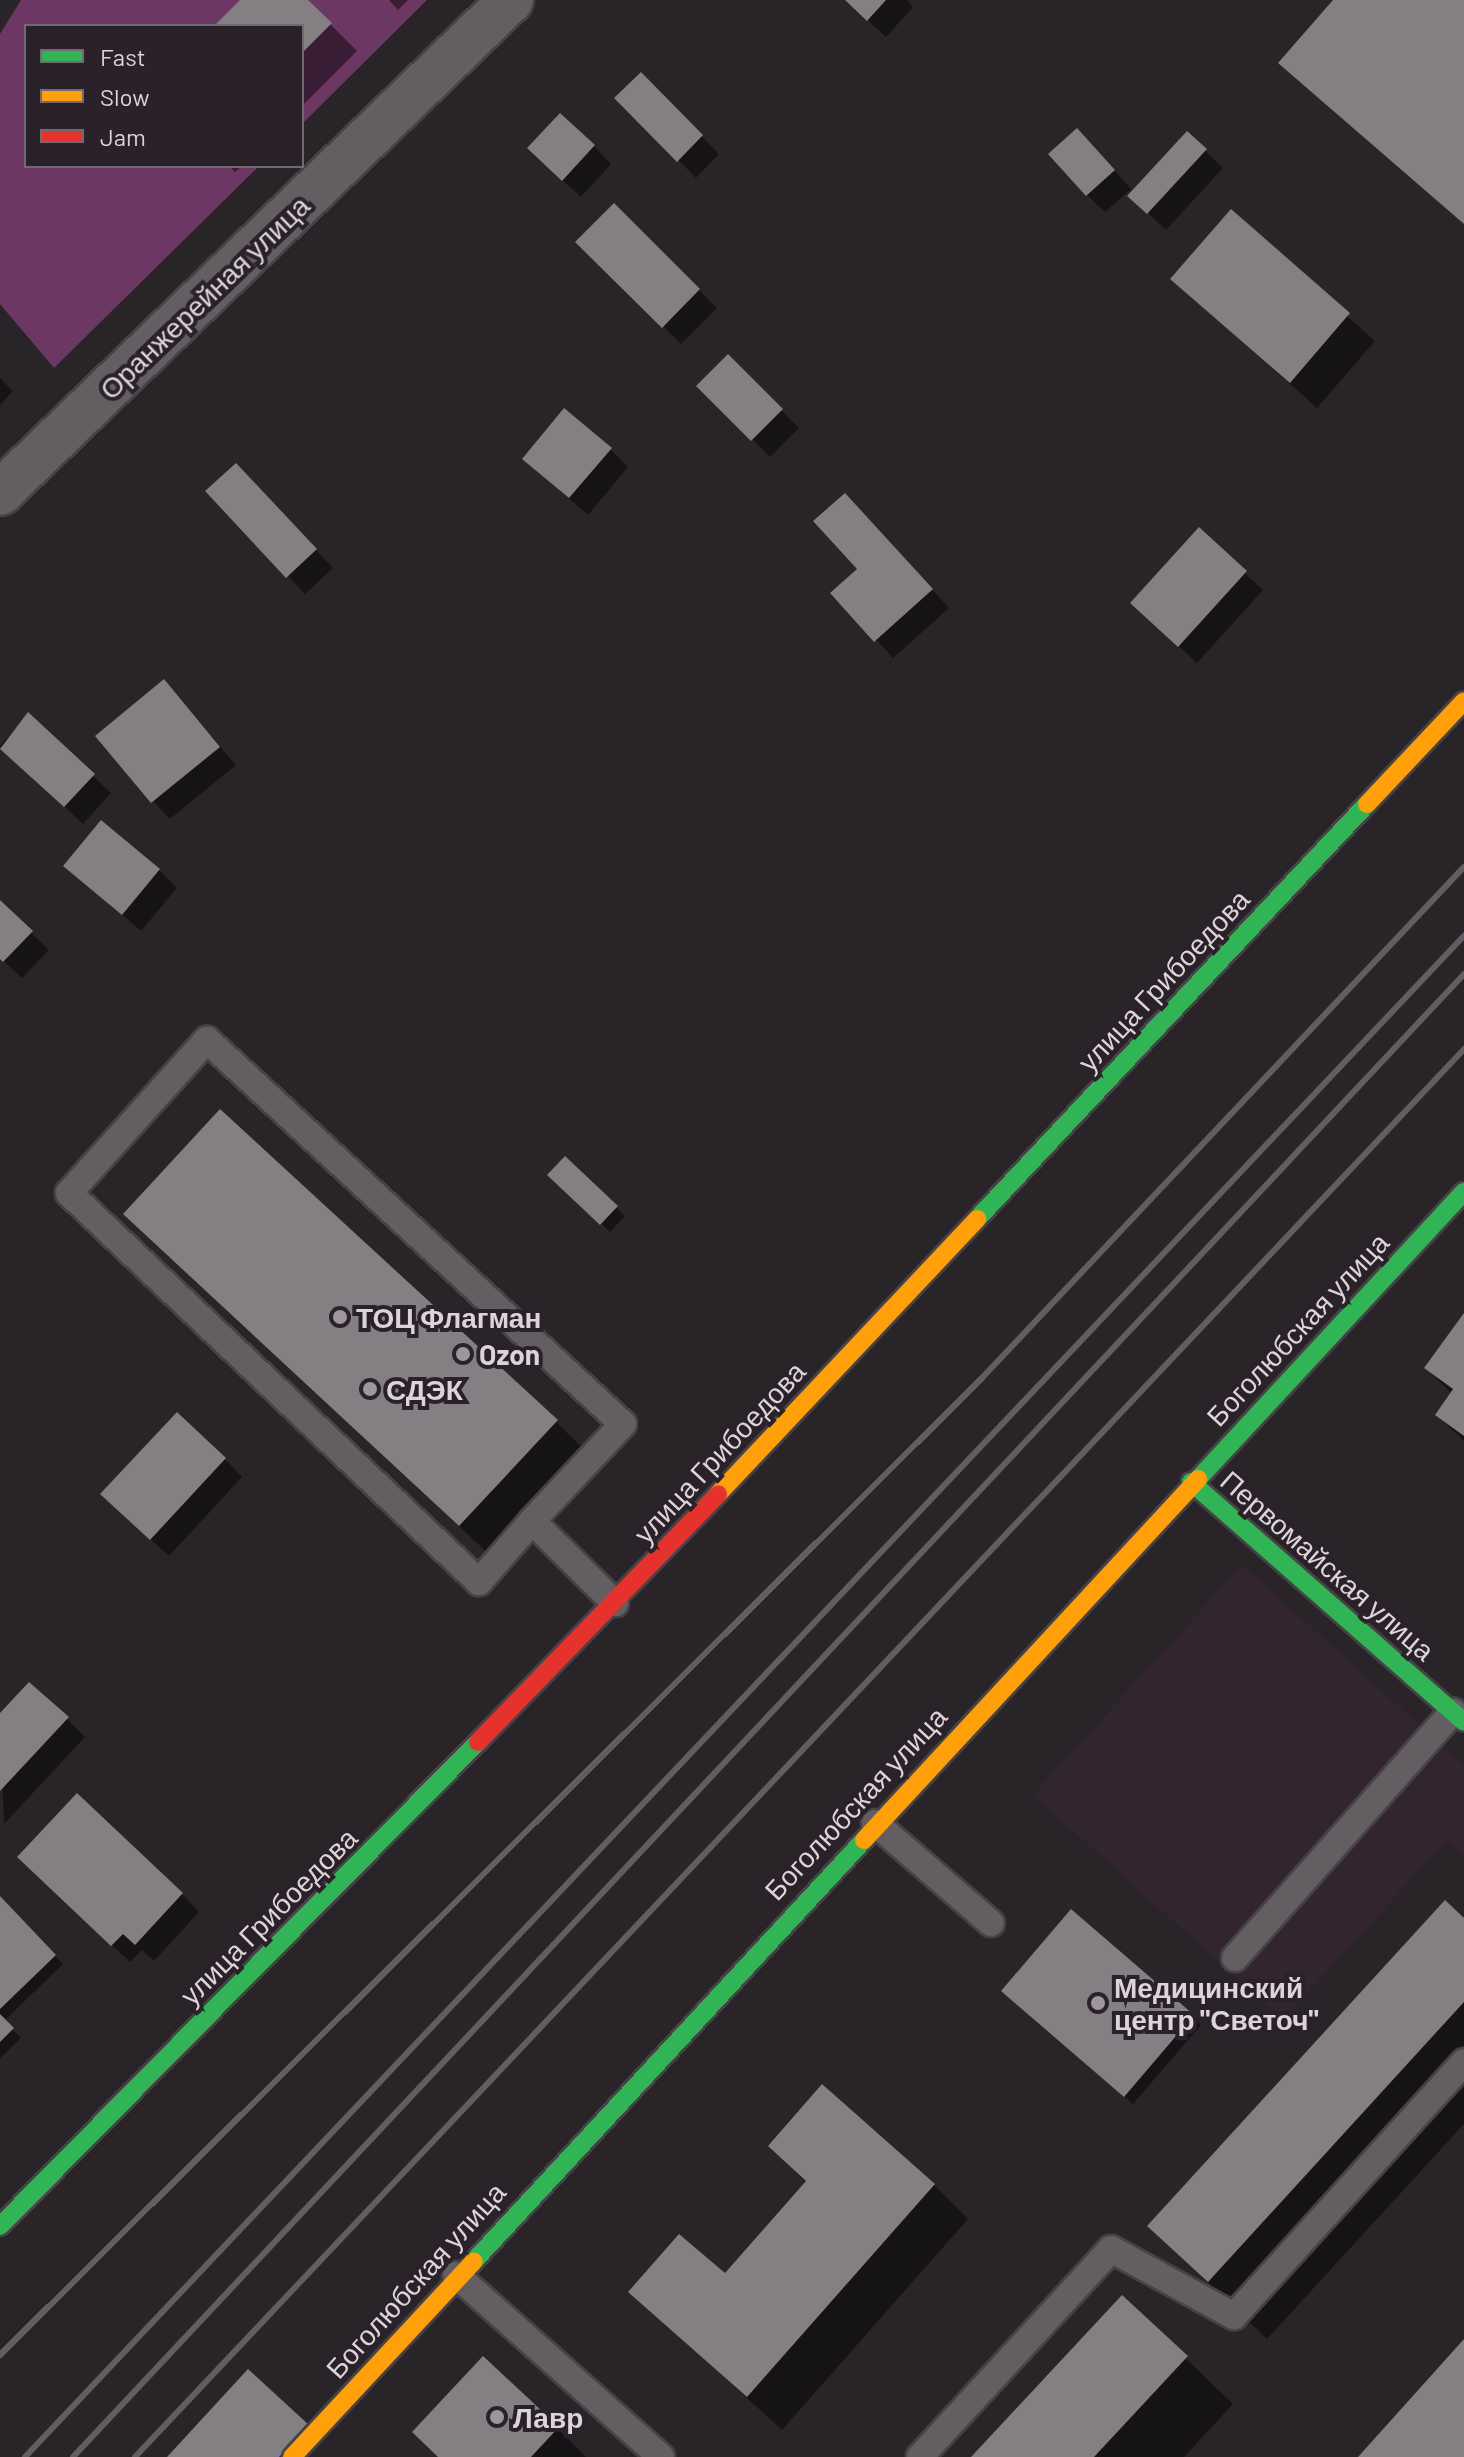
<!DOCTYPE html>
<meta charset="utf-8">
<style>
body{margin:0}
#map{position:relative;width:1464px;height:2457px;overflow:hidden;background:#292428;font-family:Barlow,sans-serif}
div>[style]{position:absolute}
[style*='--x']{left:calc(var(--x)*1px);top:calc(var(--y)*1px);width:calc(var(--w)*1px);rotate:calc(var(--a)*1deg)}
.built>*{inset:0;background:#32252f}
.forest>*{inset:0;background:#6c3763}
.shadow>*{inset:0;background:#0007}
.building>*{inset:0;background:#837f82}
.roads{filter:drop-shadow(2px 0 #464245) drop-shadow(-2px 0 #464245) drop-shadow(0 2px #464245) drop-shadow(0 -2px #464245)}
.lane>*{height:26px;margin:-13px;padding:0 13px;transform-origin:13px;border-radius:13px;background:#625e61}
.street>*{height:44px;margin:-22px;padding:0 22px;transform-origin:22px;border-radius:22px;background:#625e61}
.fast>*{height:18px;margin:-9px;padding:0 9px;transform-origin:9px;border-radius:9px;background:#30b455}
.slow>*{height:18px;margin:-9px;padding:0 9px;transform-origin:9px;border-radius:9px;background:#ff9f0a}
.jam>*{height:18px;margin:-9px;padding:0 9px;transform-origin:9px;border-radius:9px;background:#e5322d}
.rail>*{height:6px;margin:-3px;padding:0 3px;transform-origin:3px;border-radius:3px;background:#615e61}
.dots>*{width:22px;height:22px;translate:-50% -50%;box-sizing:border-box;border:4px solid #2b2229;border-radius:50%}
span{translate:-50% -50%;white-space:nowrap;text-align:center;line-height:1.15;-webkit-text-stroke:8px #2b2229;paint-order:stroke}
.street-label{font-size:28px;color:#dbd5da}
.poi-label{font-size:28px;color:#dbd5da;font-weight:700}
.left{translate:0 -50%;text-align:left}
.legend{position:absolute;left:24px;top:24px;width:280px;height:144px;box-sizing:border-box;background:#2b2229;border:2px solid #716a70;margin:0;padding:10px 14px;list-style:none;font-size:24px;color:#dbd5da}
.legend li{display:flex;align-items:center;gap:16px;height:40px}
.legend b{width:40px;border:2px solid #716a70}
</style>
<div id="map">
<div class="built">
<div style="clip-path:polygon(1242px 1565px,1464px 1765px,1464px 1856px,1446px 1841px,1283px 2020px,1033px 1795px)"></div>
</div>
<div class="forest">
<div style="clip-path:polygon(21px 0,427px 0,302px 124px,302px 26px,26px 26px,26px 166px,259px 166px,54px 368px,0 304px,0 34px)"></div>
</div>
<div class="shadow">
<div style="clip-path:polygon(243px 0,306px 0,357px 51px,302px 106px,302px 26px,217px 26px)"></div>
<div style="clip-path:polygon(389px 0,408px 0,398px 10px)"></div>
<div style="clip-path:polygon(846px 0,907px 0,913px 7px,886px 37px)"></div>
<div style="clip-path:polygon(641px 75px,719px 154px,696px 178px,617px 98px)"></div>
<div style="clip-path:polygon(1187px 133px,1223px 168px,1166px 230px,1148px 213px)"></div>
<div style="clip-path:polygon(594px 146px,611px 164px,581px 197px,547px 166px)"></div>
<div style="clip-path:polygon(1094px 148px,1131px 189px,1105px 212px,1087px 195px)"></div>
<div style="clip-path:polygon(229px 166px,242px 166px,235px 172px)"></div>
<div style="clip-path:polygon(614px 206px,717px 308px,681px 344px,578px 242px)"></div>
<div style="clip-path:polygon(1231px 212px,1375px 341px,1317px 408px,1173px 279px)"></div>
<div style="clip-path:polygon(728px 357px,799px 428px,770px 457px,699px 386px)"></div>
<div style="clip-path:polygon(0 378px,13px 391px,0 405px)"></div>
<div style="clip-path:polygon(610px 449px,628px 467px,588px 515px,524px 459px)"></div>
<div style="clip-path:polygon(253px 483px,333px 568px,305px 594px,208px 491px)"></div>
<div style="clip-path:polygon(863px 513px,949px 608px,893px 658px,833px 593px,860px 569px)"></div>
<div style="clip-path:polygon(1199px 530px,1263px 590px,1197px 663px,1150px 620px)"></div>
<div style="clip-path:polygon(164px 682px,236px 765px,170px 819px,153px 801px)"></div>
<div style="clip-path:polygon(28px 715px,111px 793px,83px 824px,0 746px)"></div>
<div style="clip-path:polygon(66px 866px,159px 870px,177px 888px,141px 931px)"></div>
<div style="clip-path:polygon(0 903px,49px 950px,22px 978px,0 958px)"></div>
<div style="clip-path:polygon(565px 1159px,625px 1216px,610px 1232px,550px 1175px)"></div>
<div style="clip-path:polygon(125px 1214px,556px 1422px,603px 1468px,507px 1571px)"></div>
<div style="clip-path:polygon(1464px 1316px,1464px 1441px,1437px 1415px,1452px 1394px,1426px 1368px)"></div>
<div style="clip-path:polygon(225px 1459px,242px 1477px,169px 1556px,120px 1511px)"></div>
<div style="clip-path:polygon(0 1716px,67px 1719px,85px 1737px,4px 1824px)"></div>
<div style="clip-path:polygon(37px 1875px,182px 1894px,199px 1912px,154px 1961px,142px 1950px,130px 1962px)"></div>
<div style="clip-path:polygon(0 1899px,63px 1964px,4px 2021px,21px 2038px,0 2058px)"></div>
<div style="clip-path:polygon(1072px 1912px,1201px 2025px,1133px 2104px,1012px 1999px)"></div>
<div style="clip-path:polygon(1464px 1920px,1464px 2124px,1267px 2339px,1150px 2226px)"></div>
<div style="clip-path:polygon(770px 2146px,934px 2185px,968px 2219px,782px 2430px,631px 2292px,725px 2276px,807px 2183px)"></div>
<div style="clip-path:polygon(1123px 2298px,1233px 2404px,1184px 2457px,974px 2457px)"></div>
<div style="clip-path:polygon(483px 2359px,558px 2429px,586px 2457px,439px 2457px)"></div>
</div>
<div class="building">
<div style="clip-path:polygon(240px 0,308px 0,332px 23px,302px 53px,302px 26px,214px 26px)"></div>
<div style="clip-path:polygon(845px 0,886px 0,867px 21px)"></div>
<div style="clip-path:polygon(1333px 0,1464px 0,1464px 224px,1278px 63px)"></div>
<div style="clip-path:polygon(641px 72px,703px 135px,677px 162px,614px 98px)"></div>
<div style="clip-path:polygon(560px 113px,595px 145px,562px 181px,527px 148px)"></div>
<div style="clip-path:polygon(1077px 128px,1115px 170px,1086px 196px,1048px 154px)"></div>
<div style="clip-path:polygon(1187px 131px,1207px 149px,1147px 214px,1127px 196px)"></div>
<div style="clip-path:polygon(614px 203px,700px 289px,662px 328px,575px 242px)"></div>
<div style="clip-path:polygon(1231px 209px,1350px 313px,1290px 383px,1170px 279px)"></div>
<div style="clip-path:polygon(728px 354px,783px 409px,751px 441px,696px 386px)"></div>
<div style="clip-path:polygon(564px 408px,612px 448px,569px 498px,522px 459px)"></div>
<div style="clip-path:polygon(236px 463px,317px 549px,286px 578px,205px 491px)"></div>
<div style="clip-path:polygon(845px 493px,933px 589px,874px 642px,830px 593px,857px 569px,813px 521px)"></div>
<div style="clip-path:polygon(1199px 527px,1247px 571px,1178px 647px,1130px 603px)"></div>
<div style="clip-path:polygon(164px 679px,220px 747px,151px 803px,95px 736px)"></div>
<div style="clip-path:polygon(28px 712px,95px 774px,64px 807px,0 749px)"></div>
<div style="clip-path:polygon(101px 820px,160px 869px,122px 915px,63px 866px)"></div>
<div style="clip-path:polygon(0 900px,33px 931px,3px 962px,0 959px)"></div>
<div style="clip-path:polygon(220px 1109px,558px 1420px,459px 1526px,123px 1214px)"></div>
<div style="clip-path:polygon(565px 1156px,618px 1206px,600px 1225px,547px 1175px)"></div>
<div style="clip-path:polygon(1464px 1313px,1464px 1436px,1435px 1415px,1453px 1389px,1424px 1368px)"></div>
<div style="clip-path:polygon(177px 1412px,226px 1458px,150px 1540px,100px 1494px)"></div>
<div style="clip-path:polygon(29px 1682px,69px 1717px,0 1791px,0 1713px)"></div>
<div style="clip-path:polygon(77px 1793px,183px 1893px,135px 1945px,123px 1934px,111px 1946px,17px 1857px)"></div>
<div style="clip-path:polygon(0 1896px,56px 1955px,0 2009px)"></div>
<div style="clip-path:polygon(1445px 1900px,1464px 1918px,1464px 2002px,1208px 2282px,1147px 2226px)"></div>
<div style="clip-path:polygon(1071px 1909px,1194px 2015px,1124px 2097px,1001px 1991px)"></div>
<div style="clip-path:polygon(0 2014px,14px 2028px,0 2042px)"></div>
<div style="clip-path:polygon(822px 2084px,935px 2184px,747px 2397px,628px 2292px,679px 2234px,725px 2273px,806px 2181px,768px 2146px)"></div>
<div style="clip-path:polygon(1122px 2295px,1188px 2356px,1094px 2457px,971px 2457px)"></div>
<div style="clip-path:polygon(1464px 2339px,1464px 2457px,1358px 2457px)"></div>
<div style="clip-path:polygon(483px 2356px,559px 2427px,531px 2457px,438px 2457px,412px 2432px)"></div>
<div style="clip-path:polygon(248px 2369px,309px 2425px,279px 2457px,167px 2457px)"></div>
</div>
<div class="roads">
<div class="lane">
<div style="--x:532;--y:1521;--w:81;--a:131"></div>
<div style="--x:479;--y:1582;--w:565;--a:-136.51"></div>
<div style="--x:69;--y:1193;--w:206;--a:-48"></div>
<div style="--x:207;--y:1040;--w:566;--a:42.71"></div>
<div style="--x:623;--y:1424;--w:133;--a:133.2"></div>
<div style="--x:532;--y:1521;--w:117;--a:44.7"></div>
<div style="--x:875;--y:1823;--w:153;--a:40.8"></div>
<div style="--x:1235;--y:1958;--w:329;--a:-48.5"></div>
<div style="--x:456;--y:2275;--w:274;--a:41.6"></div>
<div style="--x:920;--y:2457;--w:282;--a:-47.4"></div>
<div style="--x:1111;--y:2249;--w:140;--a:28.6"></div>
<div style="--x:1234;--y:2316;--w:343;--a:-47.8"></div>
</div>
<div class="street">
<div style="--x:0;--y:493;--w:710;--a:-43.97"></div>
</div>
<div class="fast">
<div style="--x:977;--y:1219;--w:569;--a:-46.78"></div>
<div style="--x:1198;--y:1479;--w:391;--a:-47.2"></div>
<div style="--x:1191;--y:1482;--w:363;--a:41.3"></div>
<div style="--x:0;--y:2226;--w:680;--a:-45.36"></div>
<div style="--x:474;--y:2261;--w:574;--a:-47.19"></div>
</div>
<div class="slow">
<div style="--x:1367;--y:804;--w:141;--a:-46.7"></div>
<div style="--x:718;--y:1494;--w:378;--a:-46.7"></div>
<div style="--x:864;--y:1840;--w:492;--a:-47.2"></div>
<div style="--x:292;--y:2457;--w:267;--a:-47.1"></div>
</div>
<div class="jam">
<div style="--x:478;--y:1742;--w:345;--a:-45.9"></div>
</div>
</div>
<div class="rail">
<div style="--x:0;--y:2355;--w:1384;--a:-44.85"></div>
<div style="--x:981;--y:1379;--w:704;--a:-46.67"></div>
<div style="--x:25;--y:2457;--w:2094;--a:-46.59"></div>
<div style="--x:73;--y:2457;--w:2033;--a:-46.83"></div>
<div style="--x:135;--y:2457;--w:1936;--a:-46.65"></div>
</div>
<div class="dots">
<div style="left:340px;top:1317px;background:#9d979c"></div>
<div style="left:463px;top:1354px;background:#9d979c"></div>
<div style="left:370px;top:1389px;background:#9d979c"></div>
<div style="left:1098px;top:2003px;background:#9d979c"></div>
<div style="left:497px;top:2417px;background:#9d979c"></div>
</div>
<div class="street-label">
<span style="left:204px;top:297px;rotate:-44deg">Оранжерейная улица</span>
<span style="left:1163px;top:980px;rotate:-47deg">улица Грибоедова</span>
<span style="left:1297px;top:1329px;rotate:-47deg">Боголюбская улица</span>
<span style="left:719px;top:1452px;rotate:-47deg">улица Грибоедова</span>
<span style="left:1328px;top:1565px;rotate:41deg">Первомайская улица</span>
<span style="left:855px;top:1803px;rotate:-47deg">Боголюбская улица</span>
<span style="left:268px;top:1916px;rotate:-45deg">улица Грибоедова</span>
<span style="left:415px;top:2280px;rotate:-48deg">Боголюбская улица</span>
</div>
<div class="poi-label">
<span class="left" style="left:356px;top:1317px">ТОЦ Флагман</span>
<span class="left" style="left:479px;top:1354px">Ozon</span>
<span class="left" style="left:386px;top:1389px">СДЭК</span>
<span class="left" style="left:1114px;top:2003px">Медицинский<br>центр "Светоч"</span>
<span class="left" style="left:513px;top:2417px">Лавр</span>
</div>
<ul class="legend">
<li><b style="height:10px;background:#30b455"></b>Fast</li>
<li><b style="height:10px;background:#ff9f0a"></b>Slow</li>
<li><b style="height:10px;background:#e5322d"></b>Jam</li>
</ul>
</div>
